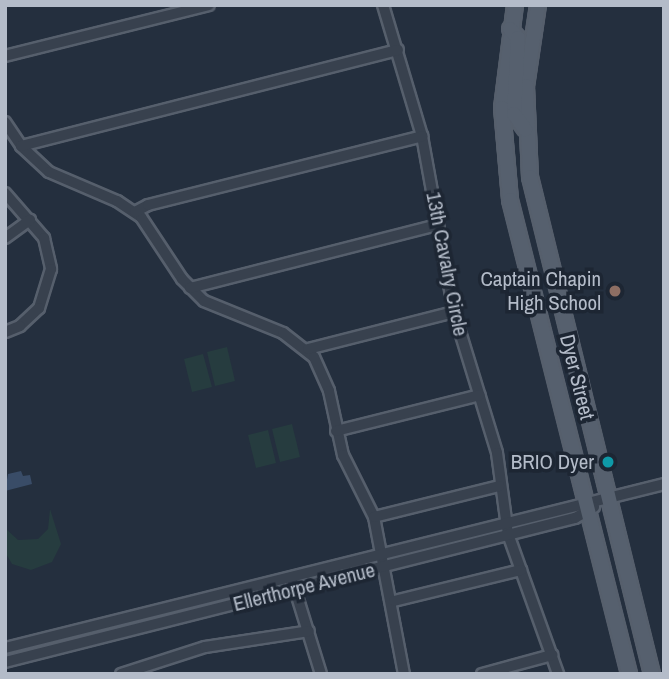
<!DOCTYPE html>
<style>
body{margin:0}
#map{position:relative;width:669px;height:679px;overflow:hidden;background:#242f3e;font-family:"Archivo Narrow",sans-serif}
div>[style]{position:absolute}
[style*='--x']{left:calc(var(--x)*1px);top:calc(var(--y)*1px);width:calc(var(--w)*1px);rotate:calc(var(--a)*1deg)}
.green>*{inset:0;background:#263c3f}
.water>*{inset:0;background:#394c67}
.roads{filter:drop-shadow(2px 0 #565f6c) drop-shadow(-2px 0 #565f6c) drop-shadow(0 2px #565f6c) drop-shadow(0 -2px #565f6c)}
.minor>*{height:10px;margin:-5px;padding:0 5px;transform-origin:5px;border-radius:5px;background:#38414e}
.major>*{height:14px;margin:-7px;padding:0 7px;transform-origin:7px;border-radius:7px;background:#56606e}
.dots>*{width:19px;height:19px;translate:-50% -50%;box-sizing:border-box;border:4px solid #1d2633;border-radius:50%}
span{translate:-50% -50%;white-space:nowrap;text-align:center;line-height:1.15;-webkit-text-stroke:7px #1d2633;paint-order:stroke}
.street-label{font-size:21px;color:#b4bcc9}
.poi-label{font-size:21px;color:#b4bcc9}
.right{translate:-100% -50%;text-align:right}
.frame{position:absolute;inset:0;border:7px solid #b4bcc9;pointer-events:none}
</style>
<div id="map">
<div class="green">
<div style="clip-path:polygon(227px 347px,235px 381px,215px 386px,207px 352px)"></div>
<div style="clip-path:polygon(203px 354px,212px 387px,192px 392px,184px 359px)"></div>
<div style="clip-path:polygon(292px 424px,300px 457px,280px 462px,272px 429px)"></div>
<div style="clip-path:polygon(268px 430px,276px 463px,256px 468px,248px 435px)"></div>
<div style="clip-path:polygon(50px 509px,61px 544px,52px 562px,31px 570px,12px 564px,5px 552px,5px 528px,18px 540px,38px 539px,48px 529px)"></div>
</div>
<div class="water">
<div style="clip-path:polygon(21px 471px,23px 476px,30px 475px,32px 484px,5px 491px,8px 474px)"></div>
</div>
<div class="roads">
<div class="minor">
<div style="--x:383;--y:5;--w:137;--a:73.4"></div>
<div style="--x:422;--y:136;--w:179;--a:79.7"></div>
<div style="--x:454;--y:312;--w:147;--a:73"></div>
<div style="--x:497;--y:453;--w:82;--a:82.3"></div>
<div style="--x:508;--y:534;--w:149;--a:70.3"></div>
<div style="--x:5;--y:56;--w:210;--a:-14"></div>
<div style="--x:5;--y:122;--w:29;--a:56"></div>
<div style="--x:21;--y:146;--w:38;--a:43"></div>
<div style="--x:49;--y:172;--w:74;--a:23.1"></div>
<div style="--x:117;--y:201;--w:29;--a:34"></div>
<div style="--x:141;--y:217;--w:74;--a:56.5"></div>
<div style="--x:182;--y:279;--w:31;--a:45"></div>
<div style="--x:204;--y:301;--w:85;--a:22.1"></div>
<div style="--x:283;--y:333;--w:39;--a:38"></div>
<div style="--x:314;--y:357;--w:37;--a:66"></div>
<div style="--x:329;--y:391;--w:66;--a:77.7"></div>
<div style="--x:343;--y:455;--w:69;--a:63.4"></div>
<div style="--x:374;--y:517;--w:160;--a:79.2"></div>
<div style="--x:21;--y:146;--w:389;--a:-14.3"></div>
<div style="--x:5;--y:193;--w:60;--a:49.1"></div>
<div style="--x:44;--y:238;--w:32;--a:77"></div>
<div style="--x:51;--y:269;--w:41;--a:107.1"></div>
<div style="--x:39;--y:308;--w:26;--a:137"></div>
<div style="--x:20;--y:326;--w:16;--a:158"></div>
<div style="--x:135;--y:212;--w:15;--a:-28"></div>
<div style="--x:148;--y:205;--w:283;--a:-14.1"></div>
<div style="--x:5;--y:238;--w:31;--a:-36"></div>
<div style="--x:190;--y:288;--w:256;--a:-14.3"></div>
<div style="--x:308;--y:349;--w:151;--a:-14.2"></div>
<div style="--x:336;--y:431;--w:148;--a:-14"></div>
<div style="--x:374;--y:517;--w:129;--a:-13.9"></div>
<div style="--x:293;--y:583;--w:95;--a:72.9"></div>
<div style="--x:394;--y:601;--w:131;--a:-13.7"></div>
<div style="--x:5;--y:648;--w:679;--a:-13.97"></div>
<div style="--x:5;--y:662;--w:588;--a:-14.18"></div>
<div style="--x:575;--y:518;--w:22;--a:-30"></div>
<div style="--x:121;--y:674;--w:88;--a:-17.8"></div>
<div style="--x:205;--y:647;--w:105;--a:-8.7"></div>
<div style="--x:482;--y:674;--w:73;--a:-15.2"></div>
</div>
<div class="major">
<div style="--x:515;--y:5;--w:104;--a:97.2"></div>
<div style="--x:502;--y:108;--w:92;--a:85"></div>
<div style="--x:510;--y:200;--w:489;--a:75.9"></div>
<div style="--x:538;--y:5;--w:82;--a:98.4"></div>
<div style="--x:526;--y:86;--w:91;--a:87.5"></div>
<div style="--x:530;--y:177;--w:512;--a:76.21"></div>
<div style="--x:510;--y:29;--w:12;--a:48"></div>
<div style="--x:518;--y:38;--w:76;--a:93"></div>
<div style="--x:514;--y:114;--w:19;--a:54"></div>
</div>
</div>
<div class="dots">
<div style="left:615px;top:291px;background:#8d6e63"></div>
<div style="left:608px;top:462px;background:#0f9aa8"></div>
</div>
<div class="street-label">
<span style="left:447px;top:264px;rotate:79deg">13th Cavalry Circle</span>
<span style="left:577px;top:377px;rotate:76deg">Dyer Street</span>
<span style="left:304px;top:587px;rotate:-14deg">Ellerthorpe Avenue</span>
</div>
<div class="poi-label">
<span class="right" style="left:601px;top:291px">Captain Chapin<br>High School</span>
<span class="right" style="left:594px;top:462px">BRIO Dyer</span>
</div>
<div class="frame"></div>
</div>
